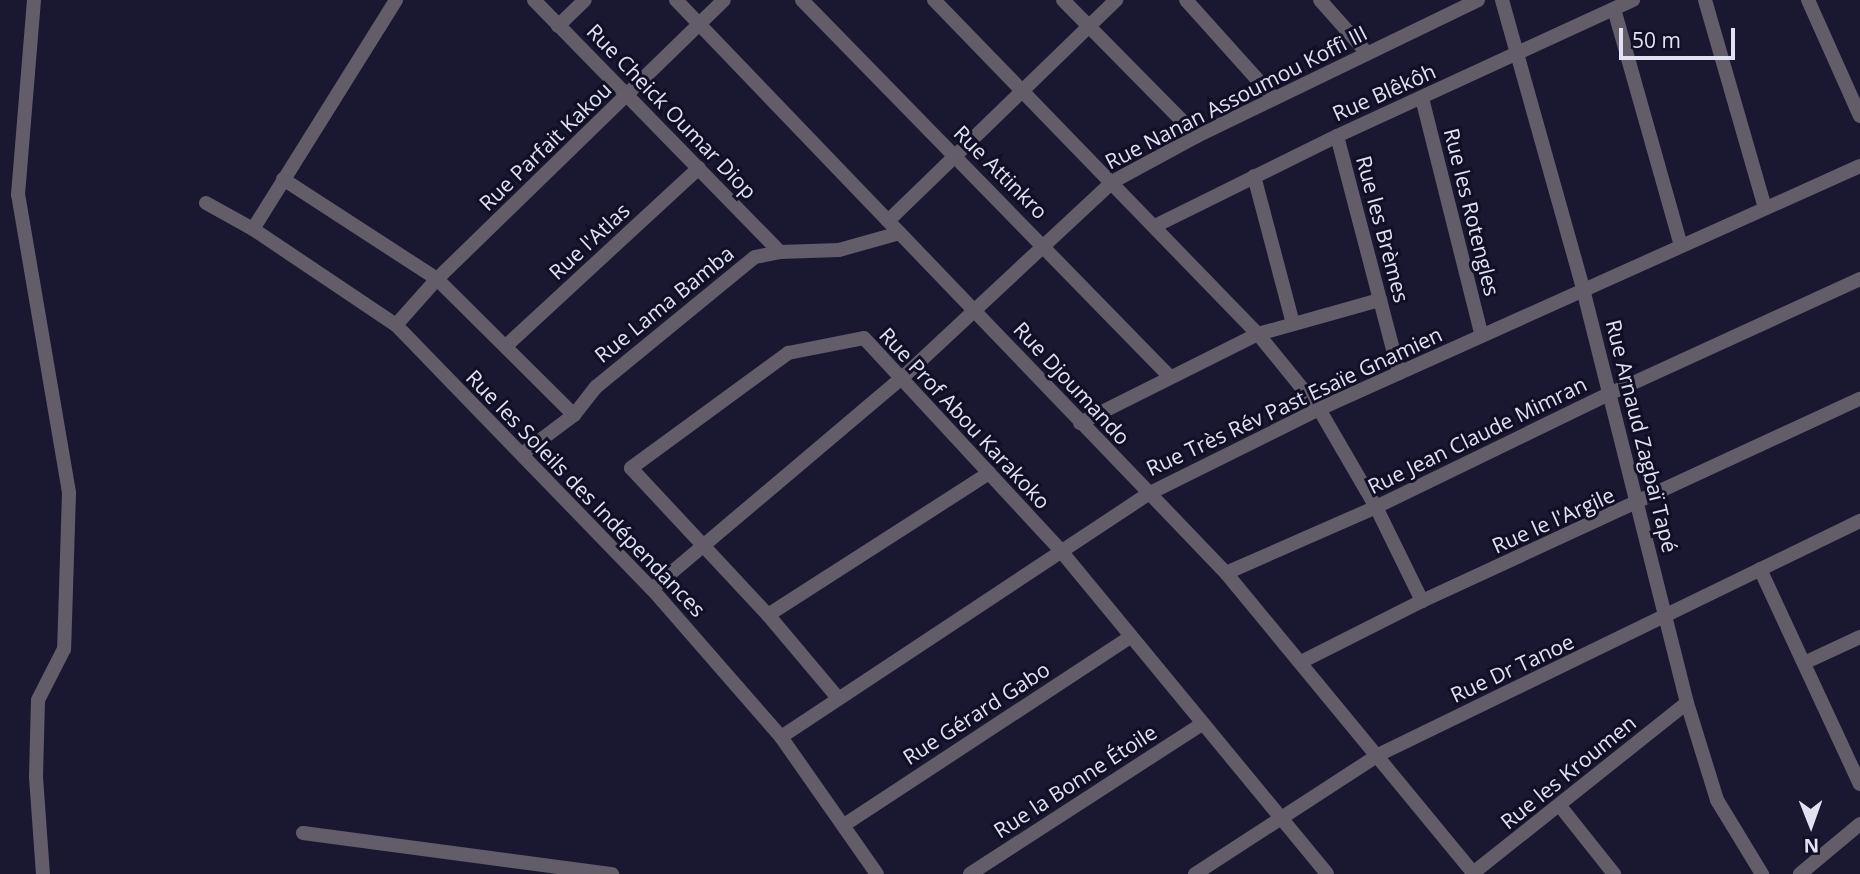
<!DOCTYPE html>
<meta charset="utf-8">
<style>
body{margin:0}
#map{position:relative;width:1860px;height:874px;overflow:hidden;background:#1a1830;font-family:"Open Sans",sans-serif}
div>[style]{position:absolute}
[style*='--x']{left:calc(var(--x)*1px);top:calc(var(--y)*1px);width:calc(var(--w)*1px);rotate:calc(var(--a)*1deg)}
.minor>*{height:14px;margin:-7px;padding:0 7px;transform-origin:7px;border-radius:7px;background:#635d6a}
span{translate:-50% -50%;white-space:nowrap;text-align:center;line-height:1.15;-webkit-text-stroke:6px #110f25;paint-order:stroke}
.street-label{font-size:21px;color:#e1e2f2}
.north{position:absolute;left:1776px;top:790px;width:70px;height:70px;-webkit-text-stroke:5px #110f25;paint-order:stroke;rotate:179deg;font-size:19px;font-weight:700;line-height:28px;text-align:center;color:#e1e2f2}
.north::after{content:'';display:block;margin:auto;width:24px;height:32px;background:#e1e2f2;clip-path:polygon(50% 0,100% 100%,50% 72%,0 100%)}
.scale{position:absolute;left:1619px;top:28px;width:116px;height:32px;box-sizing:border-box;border:4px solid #e1e2f2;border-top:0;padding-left:9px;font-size:21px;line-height:24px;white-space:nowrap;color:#e1e2f2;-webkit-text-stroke:5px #110f25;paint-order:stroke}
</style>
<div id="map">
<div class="minor">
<div style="--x:34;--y:0;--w:195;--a:94.7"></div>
<div style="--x:18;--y:194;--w:303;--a:80.3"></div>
<div style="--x:69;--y:493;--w:156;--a:91.8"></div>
<div style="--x:64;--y:649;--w:57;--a:117"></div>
<div style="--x:38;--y:700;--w:77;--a:91.5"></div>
<div style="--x:36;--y:777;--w:97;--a:85.9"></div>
<div style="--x:534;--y:0;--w:352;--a:45.7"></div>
<div style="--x:676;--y:0;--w:794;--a:46.17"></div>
<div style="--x:1226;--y:573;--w:390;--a:50.5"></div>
<div style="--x:802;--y:0;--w:525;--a:45.69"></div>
<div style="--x:934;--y:0;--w:465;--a:45.9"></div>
<div style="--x:1258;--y:334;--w:97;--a:50.9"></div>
<div style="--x:1319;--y:409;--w:113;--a:59.8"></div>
<div style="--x:1376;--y:507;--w:105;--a:63.9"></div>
<div style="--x:1063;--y:0;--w:191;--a:45.4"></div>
<div style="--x:1186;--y:0;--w:132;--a:48.1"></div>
<div style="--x:1320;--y:0;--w:71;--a:48.4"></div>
<div style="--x:1502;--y:0;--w:300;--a:74.3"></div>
<div style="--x:1583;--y:289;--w:427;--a:75.9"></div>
<div style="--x:1687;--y:703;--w:102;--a:72.8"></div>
<div style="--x:1717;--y:800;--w:87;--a:58.7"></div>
<div style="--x:1705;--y:0;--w:216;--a:73.9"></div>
<div style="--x:1808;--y:0;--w:127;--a:65.9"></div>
<div style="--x:1614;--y:9;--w:246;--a:74.2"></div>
<div style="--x:558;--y:26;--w:37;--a:-44"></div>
<div style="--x:1422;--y:98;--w:245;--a:75.9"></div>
<div style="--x:1337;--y:136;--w:245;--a:75.3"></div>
<div style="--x:1254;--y:176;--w:153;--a:75.2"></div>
<div style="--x:283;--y:179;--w:184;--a:33"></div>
<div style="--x:437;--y:279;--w:193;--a:44.8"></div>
<div style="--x:206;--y:203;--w:54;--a:29"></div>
<div style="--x:253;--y:229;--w:172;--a:33.9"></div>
<div style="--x:396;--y:325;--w:368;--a:45.9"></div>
<div style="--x:652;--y:589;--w:196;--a:48.9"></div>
<div style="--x:781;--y:737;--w:167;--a:55"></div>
<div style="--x:888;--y:221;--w:318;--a:-44.1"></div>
<div style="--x:1155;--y:226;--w:203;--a:-26.3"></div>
<div style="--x:1337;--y:136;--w:326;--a:-24.7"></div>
<div style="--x:253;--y:229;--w:270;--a:-58"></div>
<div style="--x:396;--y:325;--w:62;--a:-48.3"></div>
<div style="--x:437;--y:279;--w:400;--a:-44.2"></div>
<div style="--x:507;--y:345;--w:261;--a:-42.7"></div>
<div style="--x:1080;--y:423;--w:199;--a:-26.6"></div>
<div style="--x:1258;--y:334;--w:127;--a:-15.6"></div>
<div style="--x:522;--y:454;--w:65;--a:-36.9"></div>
<div style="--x:574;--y:415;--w:36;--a:-52"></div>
<div style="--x:596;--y:387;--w:205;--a:-39.3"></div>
<div style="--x:755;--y:257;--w:25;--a:-11"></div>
<div style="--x:780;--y:252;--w:59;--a:-1.9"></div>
<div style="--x:839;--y:250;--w:63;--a:-15.6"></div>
<div style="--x:1760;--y:569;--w:237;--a:65.1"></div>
<div style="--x:1226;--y:573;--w:164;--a:-23.7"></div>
<div style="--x:1376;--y:507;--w:259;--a:-25.9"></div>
<div style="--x:1609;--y:394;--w:276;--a:-24.6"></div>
<div style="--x:652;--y:589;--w:327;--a:-40.2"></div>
<div style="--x:902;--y:378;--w:287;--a:-43"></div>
<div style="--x:1112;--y:182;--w:97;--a:-28.4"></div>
<div style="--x:1197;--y:136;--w:312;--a:-25.8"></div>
<div style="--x:768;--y:615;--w:263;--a:-32.7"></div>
<div style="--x:1301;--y:662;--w:136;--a:-26.8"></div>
<div style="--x:1422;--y:601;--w:482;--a:-24.8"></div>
<div style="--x:1804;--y:663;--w:62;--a:-24.9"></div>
<div style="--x:838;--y:698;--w:109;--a:-130.1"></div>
<div style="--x:768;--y:615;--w:201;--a:-133"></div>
<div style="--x:631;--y:468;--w:195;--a:-36.2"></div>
<div style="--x:788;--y:353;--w:77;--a:-11.2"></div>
<div style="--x:864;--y:338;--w:290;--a:47.2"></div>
<div style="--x:1061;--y:551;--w:418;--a:50.5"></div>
<div style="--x:781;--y:737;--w:440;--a:-33.5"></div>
<div style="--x:1148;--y:494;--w:191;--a:-26.4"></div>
<div style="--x:1319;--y:409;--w:593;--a:-24.19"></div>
<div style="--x:1560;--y:806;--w:87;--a:51.5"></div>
<div style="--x:844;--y:825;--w:342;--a:-33.3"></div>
<div style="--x:303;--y:833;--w:312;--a:7.6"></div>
<div style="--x:1473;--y:873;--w:273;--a:-38.5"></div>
<div style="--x:970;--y:874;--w:276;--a:-32.9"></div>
<div style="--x:1195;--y:874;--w:218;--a:-33"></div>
<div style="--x:1378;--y:755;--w:536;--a:-25.9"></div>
<div style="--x:1800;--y:874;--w:78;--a:-39.8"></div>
</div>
<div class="street-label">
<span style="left:1384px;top:92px;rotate:-24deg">Rue Blêkôh</span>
<span style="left:1236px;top:97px;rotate:-27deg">Rue Nanan Assoumou Koffi III</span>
<span style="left:672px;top:111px;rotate:46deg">Rue Cheick Oumar Diop</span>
<span style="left:545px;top:146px;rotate:-44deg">Rue Parfait Kakou</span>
<span style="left:1001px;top:172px;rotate:45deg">Rue Attinkro</span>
<span style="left:1472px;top:212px;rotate:76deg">Rue les Rotengles</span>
<span style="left:1383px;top:229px;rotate:75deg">Rue les Brèmes</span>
<span style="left:589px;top:241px;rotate:-43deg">Rue l'Atlas</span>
<span style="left:664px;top:304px;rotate:-39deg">Rue Lama Bamba</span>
<span style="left:1072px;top:383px;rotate:47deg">Rue Djoumando</span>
<span style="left:1294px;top:401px;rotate:-25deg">Rue Très Rév Past Esaïe Gnamien</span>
<span style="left:965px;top:418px;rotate:47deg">Rue Prof Abou Karakoko</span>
<span style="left:1477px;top:435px;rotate:-26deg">Rue Jean Claude Mimran</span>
<span style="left:1642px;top:436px;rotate:76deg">Rue Arnaud Zagbaï Tapé</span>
<span style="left:586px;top:493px;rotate:46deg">Rue les Soleils des Indépendances</span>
<span style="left:1553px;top:520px;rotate:-24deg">Rue le l'Argile</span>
<span style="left:1512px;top:668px;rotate:-25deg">Rue Dr Tanoe</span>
<span style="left:976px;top:713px;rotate:-33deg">Rue Gérard Gabo</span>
<span style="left:1568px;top:772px;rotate:-39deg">Rue les Kroumen</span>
<span style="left:1075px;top:781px;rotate:-33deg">Rue la Bonne Étoile</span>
</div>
<div class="north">N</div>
<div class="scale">50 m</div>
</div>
